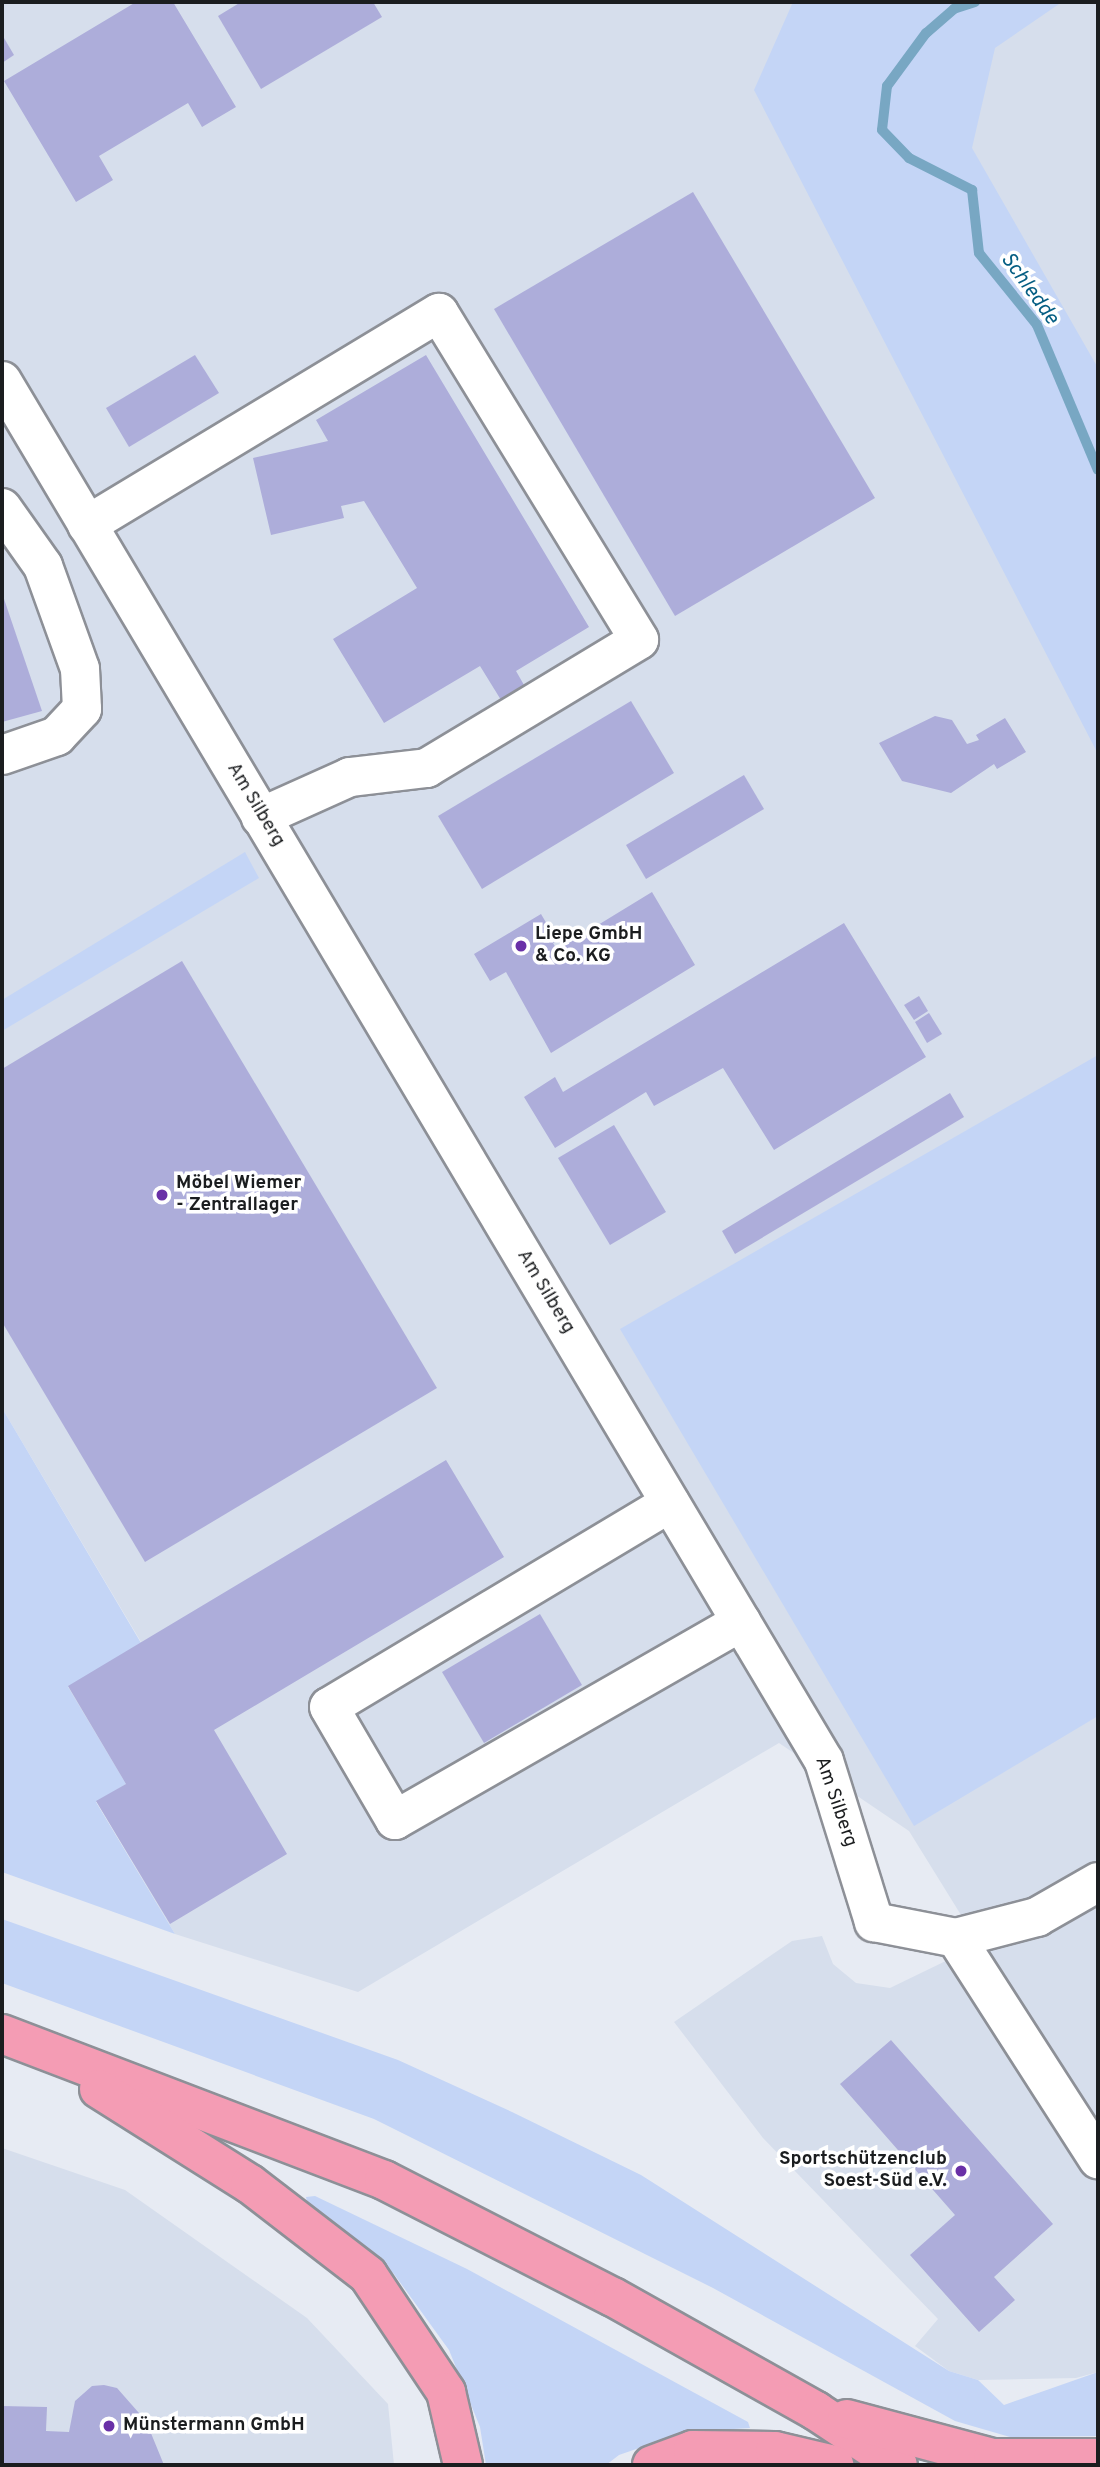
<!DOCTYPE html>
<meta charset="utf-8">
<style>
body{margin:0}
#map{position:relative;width:1100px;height:2467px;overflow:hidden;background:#e7ebf3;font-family:Overpass,sans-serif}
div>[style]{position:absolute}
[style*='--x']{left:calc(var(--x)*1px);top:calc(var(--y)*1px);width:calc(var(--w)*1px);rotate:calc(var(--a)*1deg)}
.built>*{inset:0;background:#d6deec}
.green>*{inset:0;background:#c4d5f6}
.stream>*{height:10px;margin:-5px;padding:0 5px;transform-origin:5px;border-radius:5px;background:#78a7c3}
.building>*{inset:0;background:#adadda}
.roads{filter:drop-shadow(2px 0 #8d9097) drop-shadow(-2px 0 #8d9097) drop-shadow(0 2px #8d9097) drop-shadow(0 -2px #8d9097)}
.minor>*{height:38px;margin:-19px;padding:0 19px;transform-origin:19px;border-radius:19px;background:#fff}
.highway>*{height:38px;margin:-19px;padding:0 19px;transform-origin:19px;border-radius:19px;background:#f49cb4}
.dots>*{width:19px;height:19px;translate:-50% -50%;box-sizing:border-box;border:4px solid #fff;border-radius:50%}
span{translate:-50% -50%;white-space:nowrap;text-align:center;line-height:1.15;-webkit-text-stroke:7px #fff;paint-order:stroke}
.street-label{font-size:19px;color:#1b1d1f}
.poi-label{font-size:19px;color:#1b1d1f;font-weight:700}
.left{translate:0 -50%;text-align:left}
.right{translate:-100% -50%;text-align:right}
.water-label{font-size:21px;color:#055e83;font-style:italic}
.frame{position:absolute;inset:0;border:4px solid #1b1d1f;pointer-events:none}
</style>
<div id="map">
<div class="built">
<div style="clip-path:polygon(2px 2px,1098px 2px,1098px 2136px,909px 1831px,779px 1743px,358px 1992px,175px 1934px,96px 1801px,68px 1686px,141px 1642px,2px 1408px)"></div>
<div style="clip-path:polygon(822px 1936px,833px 1964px,856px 1983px,890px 1988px,956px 1956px,1098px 2179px,1098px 2372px,1076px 2378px,978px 2380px,949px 2371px,915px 2346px,938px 2319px,763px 2138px,674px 2022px,792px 1941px)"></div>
<div style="clip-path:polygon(2px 2148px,125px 2190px,307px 2318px,388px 2404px,394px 2465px,2px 2465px)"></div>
</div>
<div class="green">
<div style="clip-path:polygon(793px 2px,1062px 2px,995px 48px,972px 148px,1098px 368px,1098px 754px,754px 90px)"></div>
<div style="clip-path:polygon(245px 852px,259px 878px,2px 1031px,2px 1000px)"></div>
<div style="clip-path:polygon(1098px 1055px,1098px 1716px,914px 1826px,620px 1329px)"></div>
<div style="clip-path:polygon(2px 1408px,141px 1643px,68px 1687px,126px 1784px,96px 1802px,175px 1934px,2px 1872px)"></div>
<div style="clip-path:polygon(2px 1919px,398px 2060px,512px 2112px,641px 2175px,949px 2371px,978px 2380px,1004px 2405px,1098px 2372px,1098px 2436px,1010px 2437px,955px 2421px,713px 2288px,374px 2119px,2px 1983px)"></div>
<div style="clip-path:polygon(315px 2196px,467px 2269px,748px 2422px,750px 2428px,685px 2432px,619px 2455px,606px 2465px,486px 2465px,480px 2427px,449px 2350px,394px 2274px,307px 2202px,306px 2197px)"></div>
</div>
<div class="stream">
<div style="--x:975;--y:2;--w:22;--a:162"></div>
<div style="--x:954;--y:9;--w:37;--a:139"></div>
<div style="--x:926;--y:33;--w:66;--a:126.3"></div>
<div style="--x:887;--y:86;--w:44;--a:96.5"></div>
<div style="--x:882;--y:130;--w:39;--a:46"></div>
<div style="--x:909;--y:158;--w:71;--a:26.9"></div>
<div style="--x:972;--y:190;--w:63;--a:83.7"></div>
<div style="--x:979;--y:253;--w:92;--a:51.1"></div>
<div style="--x:1037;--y:325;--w:157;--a:67.2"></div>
</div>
<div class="building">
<div style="clip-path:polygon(136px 2px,173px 2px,236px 107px,202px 127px,188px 103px,99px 156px,113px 180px,76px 202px,4px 81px)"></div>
<div style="clip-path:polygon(241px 2px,373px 2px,382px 17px,261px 89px,218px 16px)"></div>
<div style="clip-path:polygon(4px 38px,14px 55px,2px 63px,2px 40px)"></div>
<div style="clip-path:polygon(693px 192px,875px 498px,675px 616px,494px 309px)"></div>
<div style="clip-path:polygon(195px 355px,219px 393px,129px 447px,106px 408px)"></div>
<div style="clip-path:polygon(426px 355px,589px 627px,516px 671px,524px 685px,501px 700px,480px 666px,384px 723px,333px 639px,417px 588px,364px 501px,341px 506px,344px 518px,271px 535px,253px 458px,328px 441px,316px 420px)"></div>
<div style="clip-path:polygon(2px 593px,42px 711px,2px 722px)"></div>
<div style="clip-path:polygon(631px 701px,674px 773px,482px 889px,438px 816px)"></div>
<div style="clip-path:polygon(935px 716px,952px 720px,967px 744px,979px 740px,976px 735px,1005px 718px,1026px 752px,997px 769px,994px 764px,951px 793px,902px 781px,879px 743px)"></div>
<div style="clip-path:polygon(744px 775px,764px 809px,646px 879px,626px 845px)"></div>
<div style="clip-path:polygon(652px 892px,695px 965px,551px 1053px,506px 972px,490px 981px,474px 954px,541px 914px,557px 941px,553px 943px,557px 950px)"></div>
<div style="clip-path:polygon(844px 923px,926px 1057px,774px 1150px,723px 1068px,654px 1106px,646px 1092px,555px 1148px,524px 1097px,555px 1077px,563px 1092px)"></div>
<div style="clip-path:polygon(182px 961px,437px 1388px,145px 1562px,2px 1322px,2px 1069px)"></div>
<div style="clip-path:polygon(919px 996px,928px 1011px,914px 1020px,904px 1005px)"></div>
<div style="clip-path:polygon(929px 1013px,942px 1034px,927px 1043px,915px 1022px)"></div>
<div style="clip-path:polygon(950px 1093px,964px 1117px,735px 1254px,722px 1231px)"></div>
<div style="clip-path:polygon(614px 1125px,666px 1212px,610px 1245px,558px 1158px)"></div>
<div style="clip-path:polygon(446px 1460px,504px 1557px,214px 1730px,287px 1854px,170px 1924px,96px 1801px,126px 1784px,68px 1686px)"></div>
<div style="clip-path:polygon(540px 1614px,582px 1685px,484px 1743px,442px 1672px)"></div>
<div style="clip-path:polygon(891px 2040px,1053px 2224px,994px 2277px,1015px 2300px,979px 2332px,910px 2255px,955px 2215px,840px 2084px)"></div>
<div style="clip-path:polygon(104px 2385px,117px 2388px,146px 2421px,164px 2465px,2px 2465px,2px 2406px,47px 2407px,46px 2431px,69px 2432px,75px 2401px,92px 2386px)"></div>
</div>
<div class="roads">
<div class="minor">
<div style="--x:2;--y:381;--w:1606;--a:59.22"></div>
<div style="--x:824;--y:1761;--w:169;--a:72.7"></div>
<div style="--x:874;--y:1922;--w:84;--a:11"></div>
<div style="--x:956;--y:1938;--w:263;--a:57.3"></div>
<div style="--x:2;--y:508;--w:71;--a:54.7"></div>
<div style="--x:43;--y:566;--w:109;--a:70.2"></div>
<div style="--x:80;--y:669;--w:40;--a:87.1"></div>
<div style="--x:82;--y:709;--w:37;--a:133"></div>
<div style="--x:57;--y:736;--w:58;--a:160.9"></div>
<div style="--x:87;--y:525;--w:411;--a:-31.1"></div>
<div style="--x:439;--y:313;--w:383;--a:58.5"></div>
<div style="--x:639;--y:640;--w:248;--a:148.9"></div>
<div style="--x:427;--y:768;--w:78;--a:173.3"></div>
<div style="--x:350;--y:777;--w:98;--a:155.8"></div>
<div style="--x:670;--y:1503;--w:397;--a:149.1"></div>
<div style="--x:329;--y:1707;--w:131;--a:59.7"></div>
<div style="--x:395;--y:1820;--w:399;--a:-29.8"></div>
<div style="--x:956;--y:1938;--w:84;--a:-14.5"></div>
<div style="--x:1037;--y:1917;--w:70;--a:-29.8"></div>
</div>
<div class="highway">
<div style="--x:2;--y:2034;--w:409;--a:20.9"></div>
<div style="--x:384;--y:2180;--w:257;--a:27.1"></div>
<div style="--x:613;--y:2297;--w:233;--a:29.3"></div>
<div style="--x:816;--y:2411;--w:98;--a:33.4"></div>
<div style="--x:99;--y:2089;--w:178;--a:32.2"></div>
<div style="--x:250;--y:2184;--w:149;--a:37.6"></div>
<div style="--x:368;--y:2275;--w:141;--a:56.3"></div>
<div style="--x:446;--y:2392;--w:75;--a:76.9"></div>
<div style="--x:847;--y:2419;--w:151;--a:15"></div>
<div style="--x:993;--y:2458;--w:105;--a:0"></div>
<div style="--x:652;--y:2465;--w:44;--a:-20.1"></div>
<div style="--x:693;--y:2450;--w:82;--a:0.7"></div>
<div style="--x:775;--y:2451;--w:61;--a:13.3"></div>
</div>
</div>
<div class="dots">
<div style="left:521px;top:946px;background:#6930a7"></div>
<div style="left:162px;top:1195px;background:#6930a7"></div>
<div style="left:961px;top:2171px;background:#6930a7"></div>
<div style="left:109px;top:2426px;background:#6930a7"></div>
</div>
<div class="street-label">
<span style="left:255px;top:805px;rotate:59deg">Am Silberg</span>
<span style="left:545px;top:1292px;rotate:59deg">Am Silberg</span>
<span style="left:835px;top:1802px;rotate:71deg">Am Silberg</span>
</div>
<div class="poi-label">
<span class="left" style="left:535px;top:946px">Liepe GmbH<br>&amp; Co. KG</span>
<span class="left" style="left:176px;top:1195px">Möbel Wiemer<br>- Zentrallager</span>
<span class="right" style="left:947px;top:2171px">Sportschützenclub<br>Soest-Süd e.V.</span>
<span class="left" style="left:123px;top:2426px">Münstermann GmbH</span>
</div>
<div class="water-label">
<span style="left:1029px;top:289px;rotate:54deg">Schledde</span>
</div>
<div class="frame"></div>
</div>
